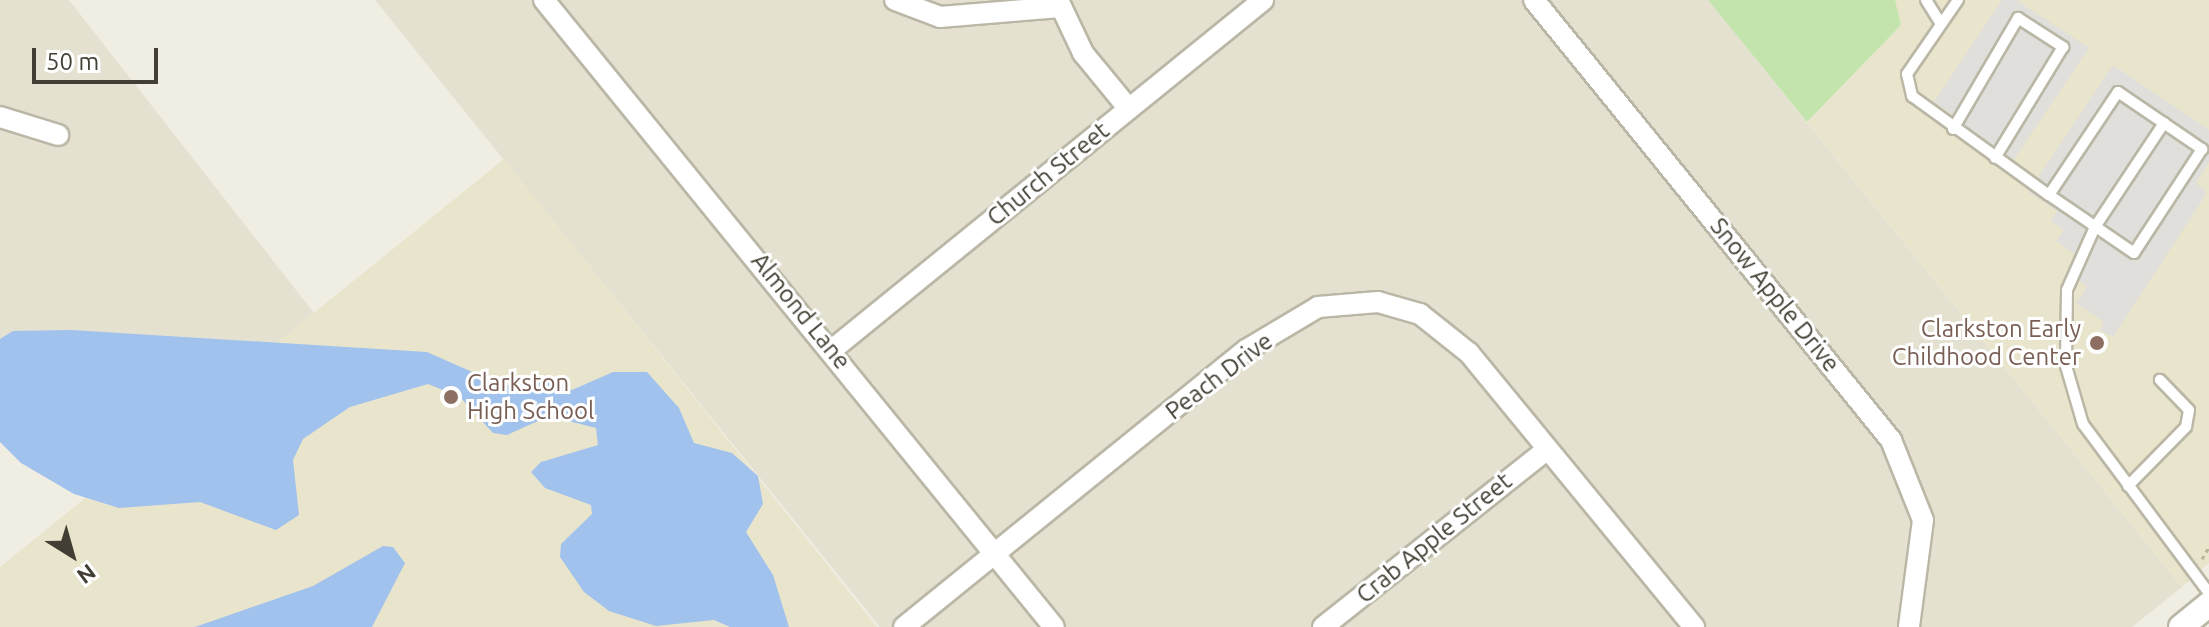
<!DOCTYPE html>
<style>
body{margin:0}
#map{position:relative;width:2209px;height:627px;overflow:hidden;background:#f0eee3;font-family:Ubuntu,sans-serif}
div>[style]{position:absolute}
[style*='--x']{left:calc(var(--x)*1px);top:calc(var(--y)*1px);width:calc(var(--w)*1px);rotate:calc(var(--a)*1deg)}
.residential>*{inset:0;background:#e4e1d1}
.education>*{inset:0;background:#e9e5cd}
.green>*{inset:0;background:#c3e4ac}
.parking>*{inset:0;background:#e1dfdb}
.water>*{inset:0;background:#a0c2ec}
.path>*{height:3px;margin-top:-1.5px;transform-origin:0;background:repeating-linear-gradient(90deg,#bcb498 0 4px,transparent 0 8px)}
.roads{filter:drop-shadow(2px 0 #bbb7a6) drop-shadow(-2px 0 #bbb7a6) drop-shadow(0 2px #bbb7a6) drop-shadow(0 -2px #bbb7a6)}
.service>*{height:10px;margin:-5px;padding:0 5px;transform-origin:5px;border-radius:5px;background:#fff}
.minor>*{height:20px;margin:-10px;padding:0 10px;transform-origin:10px;border-radius:10px;background:#fff}
.tertiary>*{height:24px;margin:-12px;padding:0 12px;transform-origin:12px;border-radius:12px;background:#fff}
.dots>*{width:22px;height:22px;translate:-50% -50%;box-sizing:border-box;border:4px solid #fff;border-radius:50%}
span{translate:-50% -50%;white-space:nowrap;text-align:center;line-height:1.15;-webkit-text-stroke:6px #fff;paint-order:stroke}
.street-label{font-size:24px;color:#423e33}
.education-label{font-size:24px;color:#785e54}
.right{translate:-100% -50%;text-align:right}
.left{translate:0 -50%;text-align:left}
.north{position:absolute;left:32px;top:515px;width:80px;height:80px;-webkit-text-stroke:6px #fff;paint-order:stroke;rotate:143deg;font-size:22px;font-weight:700;line-height:32px;text-align:center;color:#423e33}
.north::after{content:'';display:block;margin:auto;width:28px;height:36px;background:#423e33;clip-path:polygon(50% 0,100% 100%,50% 72%,0 100%)}
.scale{position:absolute;left:32px;top:48px;width:126px;height:36px;box-sizing:border-box;border:4px solid #423e33;border-top:0;padding-left:10px;font-size:24px;line-height:28px;white-space:nowrap;color:#423e33;-webkit-text-stroke:6px #fff;paint-order:stroke}
</style>
<div id="map">
<div class="residential">
<div style="clip-path:polygon(0 0,69px 0,314px 313px,107px 481px,0 382px)"></div>
<div style="clip-path:polygon(375px 0,1708px 0,2182px 587px,2132px 627px,880px 627px)"></div>
</div>
<div class="education">
<div style="clip-path:polygon(1895px 0,2209px 0,2209px 563px,2182px 587px,1807px 122px,1900px 26px)"></div>
<div style="clip-path:polygon(504px 159px,877px 627px,0 627px,0 567px)"></div>
</div>
<div class="green">
<div style="clip-path:polygon(1708px 0,1895px 0,1901px 25px,1807px 122px)"></div>
</div>
<div class="parking">
<div style="clip-path:polygon(2002px 0,2016px 0,2089px 48px,2012px 162px,1959px 128px,1963px 121px,1934px 102px)"></div>
<div style="clip-path:polygon(2113px 65px,2209px 130px,2209px 162px,2196px 183px,2207px 193px,2113px 337px,2100px 330px,2104px 322px,2076px 303px,2087px 287px,2075px 278px,2085px 262px,2056px 241px,2064px 230px,2051px 221px,2057px 211px,2028px 192px)"></div>
</div>
<div class="water">
<div style="clip-path:polygon(71px 330px,427px 352px,504px 386px,550px 378px,572px 390px,613px 372px,647px 372px,679px 408px,694px 443px,732px 453px,758px 476px,763px 504px,746px 532px,773px 575px,789px 627px,730px 627px,714px 620px,656px 626px,609px 611px,584px 592px,560px 557px,561px 544px,592px 514px,591px 505px,545px 488px,531px 472px,541px 462px,598px 445px,596px 428px,549px 416px,507px 435px,493px 433px,460px 397px,428px 384px,350px 407px,303px 439px,293px 460px,299px 515px,276px 530px,200px 502px,119px 508px,74px 494px,21px 463px,0 442px,0 339px,13px 331px)"></div>
<div style="clip-path:polygon(383px 546px,393px 547px,405px 563px,372px 627px,195px 627px,313px 586px)"></div>
</div>
<div class="path">
<div style="--x:2202;--y:559;--w:14;--a:-60"></div>
</div>
<div class="roads">
<div class="service">
<div style="--x:1926;--y:0;--w:28;--a:58"></div>
<div style="--x:1958;--y:0;--w:90;--a:124.6"></div>
<div style="--x:1907;--y:74;--w:23;--a:77"></div>
<div style="--x:1912;--y:96;--w:169;--a:35.9"></div>
<div style="--x:2118;--y:92;--w:102;--a:34.2"></div>
<div style="--x:2202;--y:149;--w:124;--a:123.2"></div>
<div style="--x:2134;--y:253;--w:103;--a:-145.7"></div>
<div style="--x:2049;--y:195;--w:124;--a:-56.2"></div>
<div style="--x:2164;--y:123;--w:125;--a:123.6"></div>
<div style="--x:2095;--y:227;--w:69;--a:114"></div>
<div style="--x:2067;--y:290;--w:76;--a:90.8"></div>
<div style="--x:2066;--y:366;--w:60;--a:73.7"></div>
<div style="--x:2083;--y:424;--w:211;--a:53.3"></div>
<div style="--x:1953;--y:129;--w:129;--a:-59.6"></div>
<div style="--x:2018;--y:18;--w:54;--a:32.8"></div>
<div style="--x:2063;--y:47;--w:130;--a:121.5"></div>
<div style="--x:2128;--y:486;--w:83;--a:-45.5"></div>
<div style="--x:2186;--y:427;--w:17;--a:-80"></div>
<div style="--x:2189;--y:410;--w:42;--a:-134"></div>
</div>
<div class="minor">
<div style="--x:544;--y:0;--w:808;--a:50.88"></div>
<div style="--x:895;--y:0;--w:48;--a:20.7"></div>
<div style="--x:940;--y:17;--w:120;--a:-4.8"></div>
<div style="--x:1058;--y:0;--w:59;--a:64.7"></div>
<div style="--x:1083;--y:53;--w:72;--a:50.6"></div>
<div style="--x:1534;--y:0;--w:567;--a:50.95"></div>
<div style="--x:1891;--y:440;--w:86;--a:68.2"></div>
<div style="--x:1923;--y:520;--w:108;--a:97.5"></div>
<div style="--x:0;--y:117;--w:61;--a:17.2"></div>
<div style="--x:833;--y:349;--w:554;--a:-39.06"></div>
<div style="--x:904;--y:627;--w:440;--a:-39"></div>
<div style="--x:1246;--y:350;--w:84;--a:-30.8"></div>
<div style="--x:1318;--y:307;--w:60;--a:-4.8"></div>
<div style="--x:1378;--y:302;--w:44;--a:15.9"></div>
<div style="--x:1420;--y:314;--w:63;--a:38.5"></div>
<div style="--x:1469;--y:353;--w:355;--a:50.6"></div>
<div style="--x:1323;--y:627;--w:285;--a:-38.4"></div>
</div>
<div class="tertiary">
<div style="--x:2181;--y:627;--w:36;--a:-39"></div>
</div>
</div>
<div class="dots">
<div style="left:2097px;top:343px;background:#8d6e63"></div>
<div style="left:451px;top:397px;background:#8d6e63"></div>
</div>
<div class="street-label">
<span style="left:1048px;top:174px;rotate:-39deg">Church Street</span>
<span style="left:1775px;top:295px;rotate:51deg">Snow Apple Drive</span>
<span style="left:801px;top:311px;rotate:51deg">Almond Lane</span>
<span style="left:1219px;top:376px;rotate:-37deg">Peach Drive</span>
<span style="left:1434px;top:538px;rotate:-39deg">Crab Apple Street</span>
</div>
<div class="education-label">
<span class="right" style="left:2081px;top:343px">Clarkston Early<br>Childhood Center</span>
<span class="left" style="left:467px;top:397px">Clarkston<br>High School</span>
</div>
<div class="north">N</div>
<div class="scale">50 m</div>
</div>
